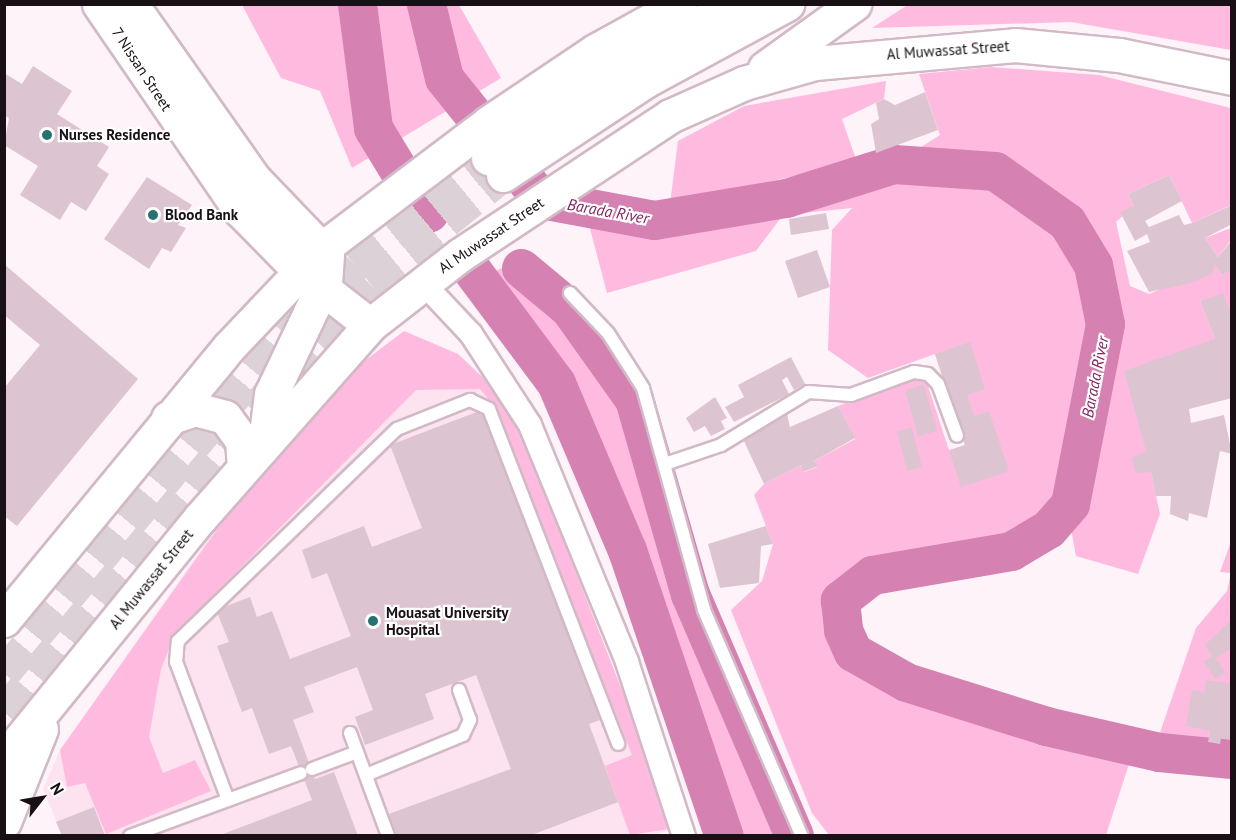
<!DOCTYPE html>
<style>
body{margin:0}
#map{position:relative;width:1236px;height:840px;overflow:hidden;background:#fef3f9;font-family:"PT Sans",sans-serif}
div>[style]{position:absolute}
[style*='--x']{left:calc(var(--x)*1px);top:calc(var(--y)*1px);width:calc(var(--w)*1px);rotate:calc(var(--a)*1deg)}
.built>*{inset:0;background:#fde2f0}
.green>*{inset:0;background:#febbdf}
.river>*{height:39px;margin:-19.5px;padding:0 19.5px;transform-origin:19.5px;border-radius:19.5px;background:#d581b1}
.building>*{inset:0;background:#ddc4d1}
.primary-tunnel>*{height:33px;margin-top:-16.5px;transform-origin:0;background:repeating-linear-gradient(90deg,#dcd1d7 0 33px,transparent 0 49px)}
.roads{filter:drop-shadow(2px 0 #d2b9c6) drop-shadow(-2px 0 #d2b9c6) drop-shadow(0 2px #d2b9c6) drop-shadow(0 -2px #d2b9c6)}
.lane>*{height:12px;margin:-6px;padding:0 6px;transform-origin:6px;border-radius:6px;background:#fff}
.street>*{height:22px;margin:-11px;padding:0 11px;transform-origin:11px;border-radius:11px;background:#fff}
.primary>*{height:33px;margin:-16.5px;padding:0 16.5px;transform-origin:16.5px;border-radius:16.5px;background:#fff}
.dots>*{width:16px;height:16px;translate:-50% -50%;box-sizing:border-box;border:3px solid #fff;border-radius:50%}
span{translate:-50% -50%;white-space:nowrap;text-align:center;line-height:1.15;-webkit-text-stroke:4.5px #fff;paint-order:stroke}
.street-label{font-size:15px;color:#181014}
.poi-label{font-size:15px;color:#181014;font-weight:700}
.left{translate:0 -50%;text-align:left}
.water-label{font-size:16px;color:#852363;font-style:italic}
.frame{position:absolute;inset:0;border:6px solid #181014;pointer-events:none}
.north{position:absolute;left:12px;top:768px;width:60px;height:60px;-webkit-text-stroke:4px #fff;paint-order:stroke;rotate:59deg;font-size:16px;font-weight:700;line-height:24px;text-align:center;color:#181014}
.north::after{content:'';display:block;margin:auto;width:21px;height:27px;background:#181014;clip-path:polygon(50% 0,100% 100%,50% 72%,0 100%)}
</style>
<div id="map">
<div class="built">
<div style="clip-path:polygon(404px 331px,458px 354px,509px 402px,676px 828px,652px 836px,62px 835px,43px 789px,60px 750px,213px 533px)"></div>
</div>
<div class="green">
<div style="clip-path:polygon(909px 4px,1231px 5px,1231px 50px,1071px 22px,872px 28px)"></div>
<div style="clip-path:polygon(242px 5px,459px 5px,501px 78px,352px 168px,320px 91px,281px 78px)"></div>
<div style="clip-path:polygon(991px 67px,1099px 75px,1231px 108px,1231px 205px,1192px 223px,1169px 175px,1128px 194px,1134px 206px,1116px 222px,1130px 286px,1149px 294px,1215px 266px,1222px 275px,1231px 270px,1231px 316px,1223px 294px,1200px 301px,1215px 339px,1136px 401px,1160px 514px,1138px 574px,1076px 556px,1066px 502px,1041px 529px,1007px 545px,896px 560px,862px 574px,842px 588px,828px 616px,838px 665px,888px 690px,1130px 761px,1106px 835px,829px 835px,812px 813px,731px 610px,762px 581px,773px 544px,754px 495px,764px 484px,801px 465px,804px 472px,817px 467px,814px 461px,855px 439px,838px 406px,909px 377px,927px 383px,949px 450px,965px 445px,935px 354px,868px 378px,828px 350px,832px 230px,852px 208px,783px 215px,756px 251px,607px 293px,588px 221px,651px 230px,873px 186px,894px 164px,940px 135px,919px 74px)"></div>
<div style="clip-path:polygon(886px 81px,884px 99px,842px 119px,857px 162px,670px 204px,678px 141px,744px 106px)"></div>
<div style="clip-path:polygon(1231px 228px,1231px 240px,1218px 257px,1205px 238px)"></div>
<div style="clip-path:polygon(501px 268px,568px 309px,631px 402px,684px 585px,790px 835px,735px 835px,638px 551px,561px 377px,491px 274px)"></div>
<div style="clip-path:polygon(404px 331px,458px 354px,509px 402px,676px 828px,630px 835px,605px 766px,632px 755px,494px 406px,480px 389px,416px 390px,175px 634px,161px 669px,149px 737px,163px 773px,195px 760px,211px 791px,106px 834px,85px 783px,67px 787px,60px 750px,305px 406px)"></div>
<div style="clip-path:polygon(1231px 541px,1231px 754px,1155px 747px,1196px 628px,1227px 591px,1231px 573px,1220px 572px)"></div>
</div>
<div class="river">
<div style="--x:357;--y:4;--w:125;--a:82.6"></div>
<div style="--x:373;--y:128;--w:60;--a:58.7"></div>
<div style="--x:426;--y:4;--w:76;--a:76.3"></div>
<div style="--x:444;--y:78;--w:155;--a:51.3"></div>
<div style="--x:541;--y:199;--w:115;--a:10.5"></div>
<div style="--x:654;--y:220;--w:134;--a:-9.5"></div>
<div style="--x:786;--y:198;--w:113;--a:-17.5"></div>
<div style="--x:894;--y:164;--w:101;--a:4"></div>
<div style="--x:995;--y:171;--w:88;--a:35.3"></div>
<div style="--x:1067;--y:222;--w:50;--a:58.8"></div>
<div style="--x:1093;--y:265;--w:60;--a:78.5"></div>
<div style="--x:1105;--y:324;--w:183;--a:101"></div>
<div style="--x:1070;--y:504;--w:33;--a:131"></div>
<div style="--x:1048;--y:529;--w:43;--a:149.3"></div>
<div style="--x:1011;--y:551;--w:141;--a:170.2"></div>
<div style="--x:872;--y:575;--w:41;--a:142"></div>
<div style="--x:840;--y:600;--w:30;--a:84"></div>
<div style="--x:843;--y:630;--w:24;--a:66"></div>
<div style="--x:853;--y:652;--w:61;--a:29.5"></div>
<div style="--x:906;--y:682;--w:147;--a:17.4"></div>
<div style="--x:1046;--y:726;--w:116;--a:13"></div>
<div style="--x:1159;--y:752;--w:73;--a:5.5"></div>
<div style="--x:428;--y:212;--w:1;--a:45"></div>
<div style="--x:521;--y:268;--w:62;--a:39.8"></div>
<div style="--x:569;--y:308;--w:112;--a:54.5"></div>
<div style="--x:634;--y:399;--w:203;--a:74"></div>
<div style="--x:690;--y:594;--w:263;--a:66.7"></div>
<div style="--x:471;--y:269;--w:142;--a:53.3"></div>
<div style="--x:556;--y:383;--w:181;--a:67"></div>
<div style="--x:627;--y:550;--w:302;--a:71.3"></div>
</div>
<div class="building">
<div style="clip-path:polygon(33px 66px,72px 91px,57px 114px,109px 147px,97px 166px,109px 174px,86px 211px,71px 202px,60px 220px,20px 195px,38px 166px,4px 145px,9px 118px,4px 115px,4px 73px,22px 84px)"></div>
<div style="clip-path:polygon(925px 92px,938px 130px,876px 153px,871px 124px,879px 119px,876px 103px,884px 99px,895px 105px)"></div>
<div style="clip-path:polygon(1169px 175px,1182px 201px,1145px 221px,1149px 227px,1179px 215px,1184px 225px,1192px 223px,1232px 205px,1232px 224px,1205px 238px,1218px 257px,1232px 240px,1232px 270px,1222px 275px,1215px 266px,1212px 274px,1187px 284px,1149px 292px,1127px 251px,1150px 242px,1147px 234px,1135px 241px,1120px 212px,1134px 206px,1128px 194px)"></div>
<div style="clip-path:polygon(147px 177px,192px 205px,178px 225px,186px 228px,171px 252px,162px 248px,149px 269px,104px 239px)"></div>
<div style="clip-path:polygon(826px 213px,829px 229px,791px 235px,789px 219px)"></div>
<div style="clip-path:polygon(817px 250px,830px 287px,798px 298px,785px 261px)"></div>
<div style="clip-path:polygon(4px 264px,138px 379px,17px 526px,4px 516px,4px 388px,40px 345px,4px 315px)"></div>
<div style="clip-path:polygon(1223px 293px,1232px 316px,1232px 398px,1189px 409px,1191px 423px,1224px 415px,1232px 454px,1220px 451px,1207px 518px,1189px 513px,1188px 521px,1170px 514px,1171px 496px,1156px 496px,1151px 472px,1135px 473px,1132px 458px,1146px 451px,1124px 371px,1215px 339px,1200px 301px)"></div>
<div style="clip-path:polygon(970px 342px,985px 389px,967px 395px,974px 416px,989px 411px,1009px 471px,961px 487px,949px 451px,965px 445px,935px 354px)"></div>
<div style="clip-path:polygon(791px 357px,805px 384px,794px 390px,787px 377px,782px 380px,789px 394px,734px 422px,725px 407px,744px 397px,738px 385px)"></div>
<div style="clip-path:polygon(924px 385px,937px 431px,918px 436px,905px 390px)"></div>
<div style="clip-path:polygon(715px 397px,727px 418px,721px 421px,725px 429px,711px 436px,705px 426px,694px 432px,686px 418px)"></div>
<div style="clip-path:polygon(838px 406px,855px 438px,814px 461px,818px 466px,803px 472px,801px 465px,764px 484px,742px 437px,787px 414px,790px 427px)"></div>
<div style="clip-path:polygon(482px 410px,600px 720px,589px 724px,618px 802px,529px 836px,397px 836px,389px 814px,511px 769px,476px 675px,425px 694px,434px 719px,365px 745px,355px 717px,373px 710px,357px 667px,304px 687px,314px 712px,293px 720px,315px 779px,334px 772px,358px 836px,218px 836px,312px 800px,291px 746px,269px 754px,252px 708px,242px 712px,217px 646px,229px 642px,216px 610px,250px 597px,257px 617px,272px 611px,290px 659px,351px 636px,327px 573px,312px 579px,302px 550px,364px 526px,372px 547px,422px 528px,390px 445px)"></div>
<div style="clip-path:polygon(912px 428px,922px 467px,907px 471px,897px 431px)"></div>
<div style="clip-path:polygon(766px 526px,773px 544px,761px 546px,759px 583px,720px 588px,708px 544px)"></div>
<div style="clip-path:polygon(1230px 621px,1232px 648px,1216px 658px,1226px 673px,1215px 679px,1204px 661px,1212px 656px,1205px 645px)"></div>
<div style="clip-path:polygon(1206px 680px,1232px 684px,1232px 740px,1221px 738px,1220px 744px,1208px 742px,1210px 731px,1186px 726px,1192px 690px,1204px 692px)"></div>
<div style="clip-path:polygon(94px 807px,105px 836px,62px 836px,56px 822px)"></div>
</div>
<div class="primary-tunnel">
<div style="--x:4;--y:673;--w:458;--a:-50.2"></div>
<div style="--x:297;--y:321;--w:81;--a:-44"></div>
<div style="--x:355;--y:265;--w:171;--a:-38.8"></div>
<div style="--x:4;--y:712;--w:486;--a:-50.3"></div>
<div style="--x:314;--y:338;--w:78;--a:-44.5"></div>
<div style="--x:370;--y:283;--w:171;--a:-39.1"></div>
</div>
<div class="roads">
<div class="lane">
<div style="--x:570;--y:293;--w:55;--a:46.5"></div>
<div style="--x:608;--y:333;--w:65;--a:57.5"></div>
<div style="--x:643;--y:388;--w:230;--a:74.6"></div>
<div style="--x:704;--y:610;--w:246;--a:66.6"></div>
<div style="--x:665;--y:464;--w:59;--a:-18.7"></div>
<div style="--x:721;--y:445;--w:102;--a:-31.3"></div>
<div style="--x:808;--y:392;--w:43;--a:4"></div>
<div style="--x:851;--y:395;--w:67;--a:-20.1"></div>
<div style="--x:914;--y:372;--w:14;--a:8"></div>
<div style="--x:928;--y:374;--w:14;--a:45"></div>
<div style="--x:938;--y:384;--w:55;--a:69.9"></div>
<div style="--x:350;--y:733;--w:110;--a:69.7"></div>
<div style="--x:312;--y:769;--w:48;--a:-20.7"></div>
<div style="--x:366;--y:775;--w:105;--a:-22.4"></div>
<div style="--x:463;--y:735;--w:17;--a:-65"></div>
<div style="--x:470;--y:720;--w:32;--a:-110"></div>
<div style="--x:228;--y:800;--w:147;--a:-110.6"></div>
<div style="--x:176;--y:662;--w:21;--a:-85"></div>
<div style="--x:178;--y:641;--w:305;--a:-44.1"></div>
<div style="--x:397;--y:429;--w:79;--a:-21.7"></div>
<div style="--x:470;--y:400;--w:21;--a:25"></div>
<div style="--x:489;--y:409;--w:359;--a:68.9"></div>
<div style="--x:130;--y:836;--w:182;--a:-20.2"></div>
</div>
<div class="street">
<div style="--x:423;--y:283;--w:70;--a:46.7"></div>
<div style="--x:471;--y:334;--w:108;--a:57"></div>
<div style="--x:530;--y:425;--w:256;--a:67.7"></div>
<div style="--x:627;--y:662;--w:183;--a:71.9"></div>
</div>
<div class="primary">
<div style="--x:99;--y:4;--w:250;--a:55.6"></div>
<div style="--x:240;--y:210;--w:84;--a:45.5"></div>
<div style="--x:299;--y:270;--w:90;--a:37.8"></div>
<div style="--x:131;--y:4;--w:214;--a:54.9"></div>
<div style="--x:254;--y:179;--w:105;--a:46.2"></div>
<div style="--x:327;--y:255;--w:26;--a:94"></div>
<div style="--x:325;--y:281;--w:125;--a:115.5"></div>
<div style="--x:271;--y:394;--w:48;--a:97.1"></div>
<div style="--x:765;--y:68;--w:110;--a:-35.7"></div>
<div style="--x:488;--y:158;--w:107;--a:-35.9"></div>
<div style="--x:575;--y:95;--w:182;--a:-29.9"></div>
<div style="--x:503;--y:175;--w:170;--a:-33.5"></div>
<div style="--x:645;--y:81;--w:162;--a:-28.5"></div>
<div style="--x:168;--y:418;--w:28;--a:-18"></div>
<div style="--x:195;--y:409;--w:31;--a:15"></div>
<div style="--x:225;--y:417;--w:29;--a:54"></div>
<div style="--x:242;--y:440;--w:26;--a:86"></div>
<div style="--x:4;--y:620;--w:354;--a:-50.5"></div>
<div style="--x:229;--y:347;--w:137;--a:-46.5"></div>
<div style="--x:323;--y:248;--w:207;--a:-37.1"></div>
<div style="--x:488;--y:123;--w:129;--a:-33.9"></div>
<div style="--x:595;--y:51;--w:97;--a:-28.9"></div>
<div style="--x:4;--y:759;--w:311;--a:-50.9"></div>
<div style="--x:200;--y:518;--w:257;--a:-48.6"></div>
<div style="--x:370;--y:325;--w:114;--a:-37.9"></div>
<div style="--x:460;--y:255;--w:252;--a:-33.5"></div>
<div style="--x:670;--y:116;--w:81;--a:-24"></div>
<div style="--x:744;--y:83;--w:74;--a:-15.7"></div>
<div style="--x:815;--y:63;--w:201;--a:-5.1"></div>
<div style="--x:1015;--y:45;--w:104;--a:5.5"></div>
<div style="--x:1119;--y:55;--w:115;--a:11.5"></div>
<div style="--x:4;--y:822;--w:100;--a:-68.3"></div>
</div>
</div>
<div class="dots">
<div style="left:47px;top:135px;background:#267171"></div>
<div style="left:153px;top:215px;background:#267171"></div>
<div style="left:373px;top:621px;background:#267171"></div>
</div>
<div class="street-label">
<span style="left:948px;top:50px;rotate:-4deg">Al Muwassat Street</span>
<span style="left:142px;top:69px;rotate:57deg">7 Nissan Street</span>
<span style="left:491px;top:235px;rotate:-34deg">Al Muwassat Street</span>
<span style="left:151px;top:579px;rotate:-51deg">Al Muwassat Street</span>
</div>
<div class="poi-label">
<span class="left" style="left:59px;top:135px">Nurses Residence</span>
<span class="left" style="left:165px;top:215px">Blood Bank</span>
<span class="left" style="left:386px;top:621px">Mouasat University<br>Hospital</span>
</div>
<div class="water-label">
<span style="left:608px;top:211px;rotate:10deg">Barada River</span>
<span style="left:1095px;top:377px;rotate:-79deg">Barada River</span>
</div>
<div class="frame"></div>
<div class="north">N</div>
</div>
